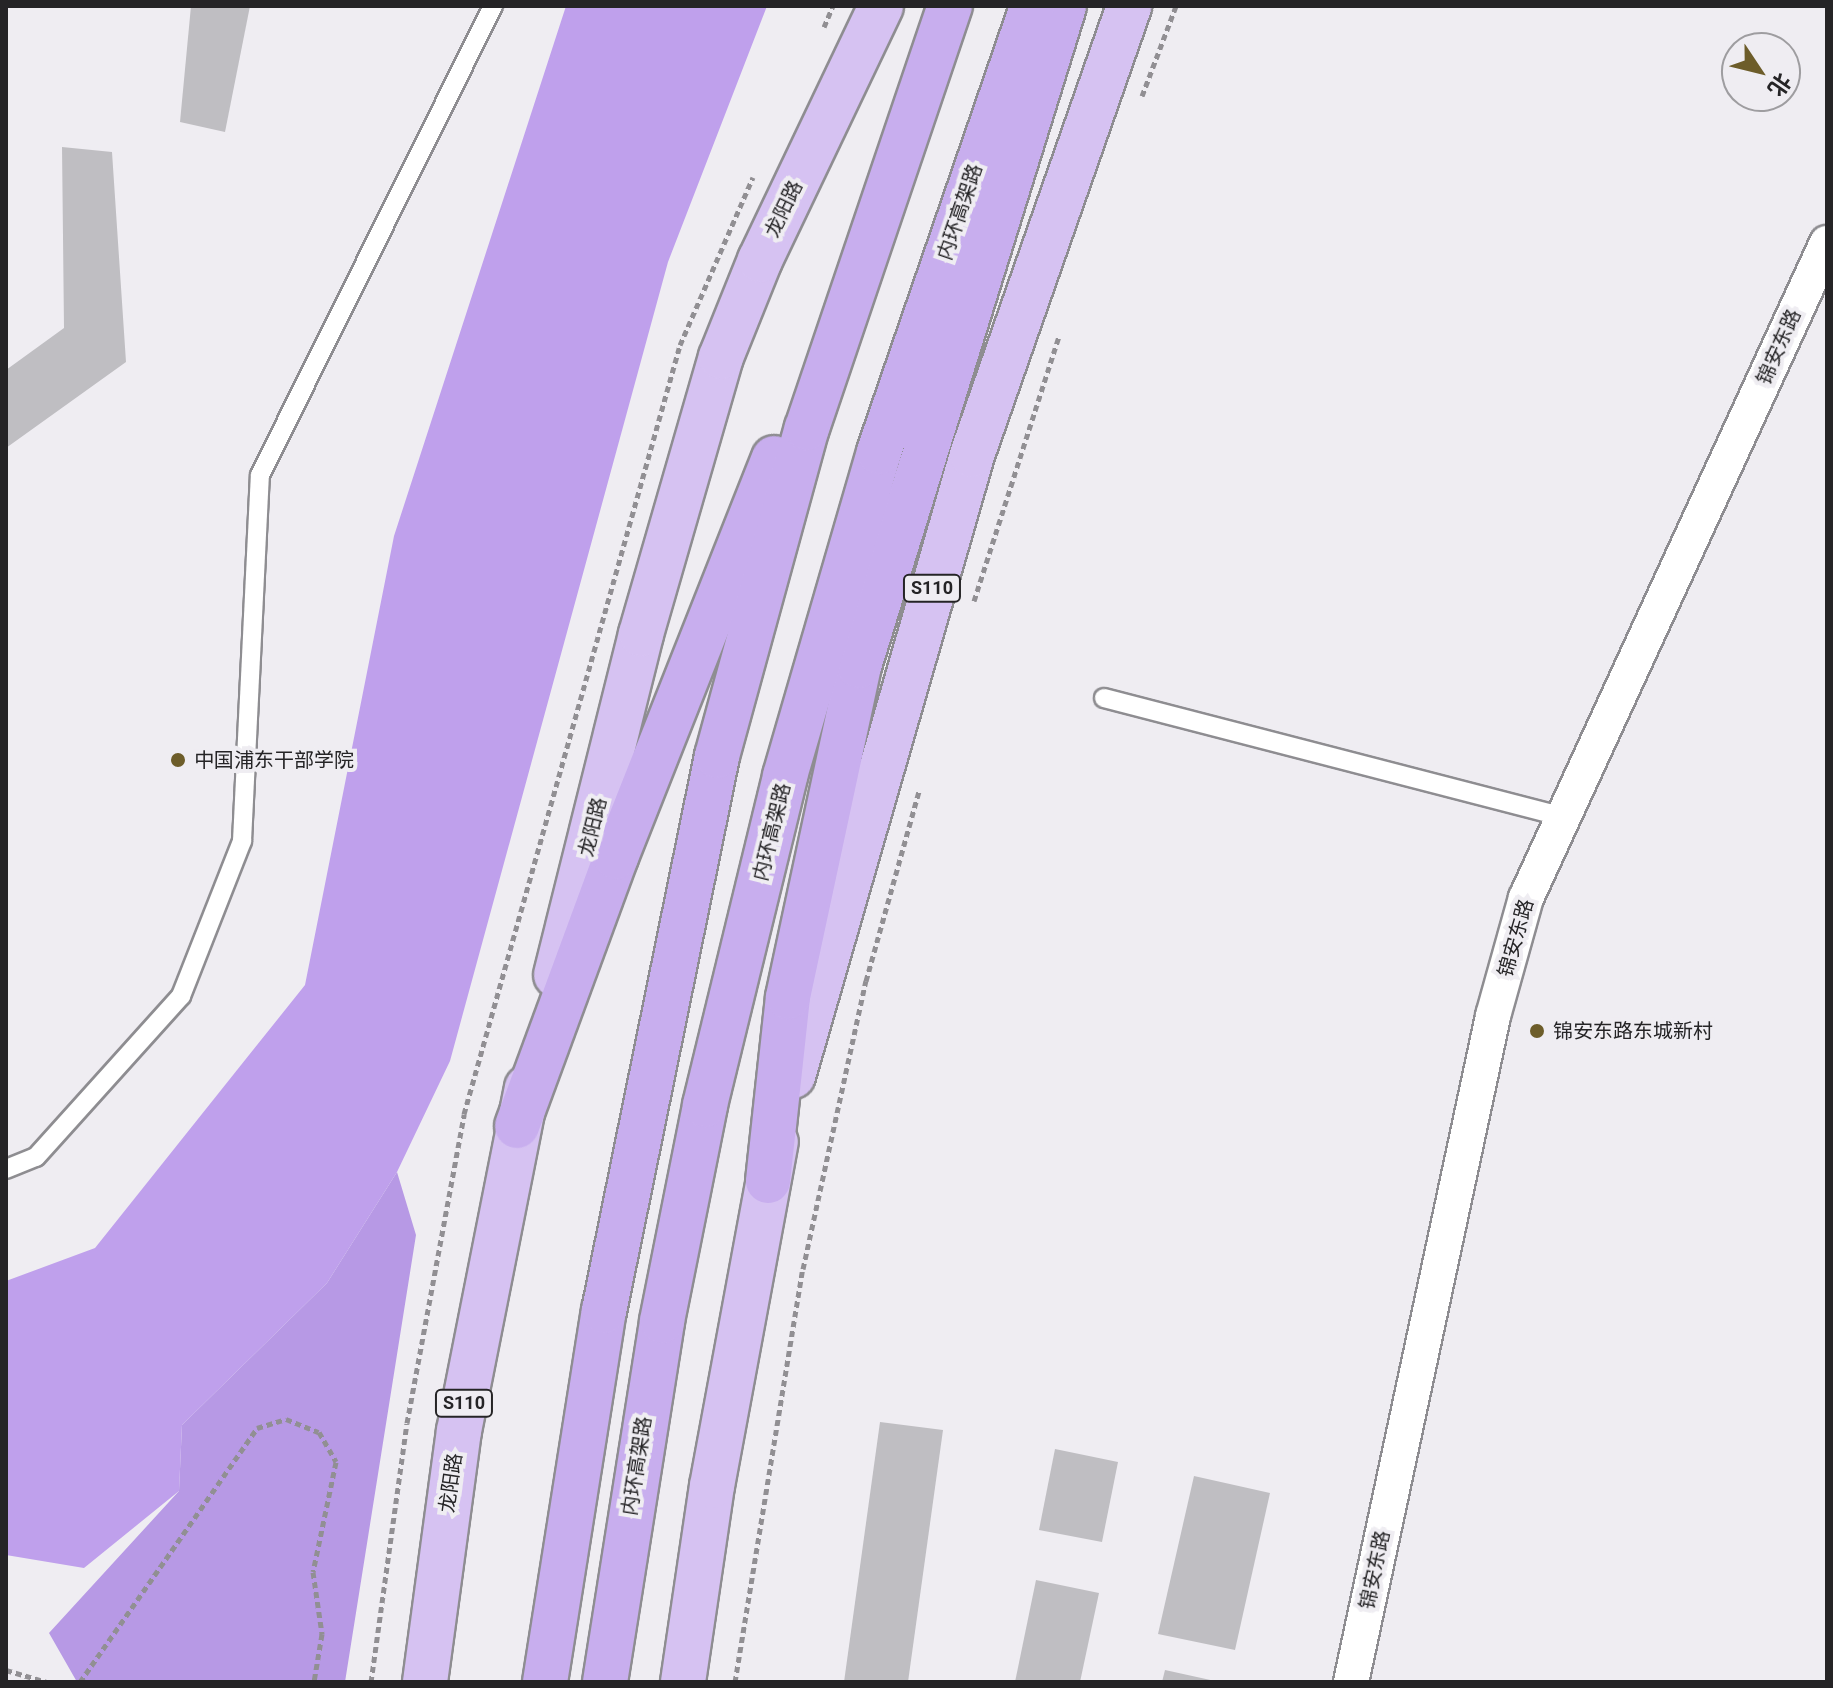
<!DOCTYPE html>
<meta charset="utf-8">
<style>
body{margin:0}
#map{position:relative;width:1833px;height:1688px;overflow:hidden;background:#efedf2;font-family:Roboto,"Noto Sans SC",sans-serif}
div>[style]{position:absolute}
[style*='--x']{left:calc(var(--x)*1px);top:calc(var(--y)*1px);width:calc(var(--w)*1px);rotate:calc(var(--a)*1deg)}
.forest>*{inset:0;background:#b799e5}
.water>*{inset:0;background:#bfa0ec}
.building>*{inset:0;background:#bfbec2}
.path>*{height:5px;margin-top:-2.5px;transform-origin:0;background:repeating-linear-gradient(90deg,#918f93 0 6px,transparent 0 10px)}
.roads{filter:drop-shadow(2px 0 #8e8d91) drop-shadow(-2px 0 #8e8d91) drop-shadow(0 2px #8e8d91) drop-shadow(0 -2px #8e8d91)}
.service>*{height:18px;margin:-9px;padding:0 9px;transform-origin:9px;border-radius:9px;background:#fff}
.minor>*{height:34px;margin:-17px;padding:0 17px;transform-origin:17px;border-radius:17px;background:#fff}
.primary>*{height:44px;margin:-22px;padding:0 22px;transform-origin:22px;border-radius:22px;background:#d6c2f2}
.trunk>*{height:44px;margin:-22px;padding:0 22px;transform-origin:22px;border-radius:22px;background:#c8aeee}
.dots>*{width:22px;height:22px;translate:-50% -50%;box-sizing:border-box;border:4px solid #efedf2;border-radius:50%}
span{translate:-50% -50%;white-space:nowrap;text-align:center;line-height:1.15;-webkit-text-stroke:8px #efedf2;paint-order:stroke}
.shield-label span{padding:2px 6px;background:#efedf2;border:2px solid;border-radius:6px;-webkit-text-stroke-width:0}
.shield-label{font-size:18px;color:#252426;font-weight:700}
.street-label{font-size:20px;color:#252426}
.poi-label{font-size:20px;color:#252426}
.left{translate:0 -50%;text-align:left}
.frame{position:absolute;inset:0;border:8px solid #252426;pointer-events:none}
.north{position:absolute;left:1721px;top:32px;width:80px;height:80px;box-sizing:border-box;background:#efedf2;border:2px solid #9e9da0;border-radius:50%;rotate:125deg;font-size:22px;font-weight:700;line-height:32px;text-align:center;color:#252426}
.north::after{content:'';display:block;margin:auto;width:28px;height:36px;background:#6d5d2a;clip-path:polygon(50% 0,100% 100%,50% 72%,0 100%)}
</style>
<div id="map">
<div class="forest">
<div style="clip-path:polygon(397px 1172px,416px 1235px,345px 1682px,77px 1682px,49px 1633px,179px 1491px,182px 1425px,327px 1283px)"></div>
</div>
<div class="water">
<div style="clip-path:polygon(566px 6px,767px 6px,668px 262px,450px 1061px,397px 1172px,327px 1283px,182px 1425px,179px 1491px,84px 1568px,6px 1555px,6px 1281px,95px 1248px,305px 985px,394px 536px)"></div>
</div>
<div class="building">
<div style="clip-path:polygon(191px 6px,250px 6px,225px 132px,180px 122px)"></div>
<div style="clip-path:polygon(62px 147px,112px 152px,126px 362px,6px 448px,6px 370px,64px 328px)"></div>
<div style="clip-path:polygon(880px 1422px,943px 1430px,908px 1682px,844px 1682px)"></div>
<div style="clip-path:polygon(1055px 1449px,1118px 1462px,1102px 1542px,1039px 1530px)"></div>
<div style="clip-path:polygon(1194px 1476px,1270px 1493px,1235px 1650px,1158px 1634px)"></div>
<div style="clip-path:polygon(1036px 1580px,1099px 1593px,1080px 1682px,1015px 1682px)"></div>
<div style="clip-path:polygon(1165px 1670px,1215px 1681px,1215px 1682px,1162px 1682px)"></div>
</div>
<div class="path">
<div style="--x:824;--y:27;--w:23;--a:-67"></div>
<div style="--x:1142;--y:96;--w:96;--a:-69.3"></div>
<div style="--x:974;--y:601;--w:278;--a:-72.2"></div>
<div style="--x:6;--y:1670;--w:43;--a:16.3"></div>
<div style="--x:80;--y:1682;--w:310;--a:-55.1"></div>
<div style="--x:257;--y:1428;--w:30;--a:-17"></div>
<div style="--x:286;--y:1419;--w:35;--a:22"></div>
<div style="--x:319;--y:1432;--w:34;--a:60"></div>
<div style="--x:336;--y:1462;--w:112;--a:101.8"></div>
<div style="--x:313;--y:1572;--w:63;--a:81.7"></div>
<div style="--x:322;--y:1634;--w:49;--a:99.5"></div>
<div style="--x:371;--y:1682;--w:261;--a:-82.1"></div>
<div style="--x:407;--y:1423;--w:314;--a:-79.5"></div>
<div style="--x:464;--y:1114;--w:799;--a:-74.31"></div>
<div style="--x:680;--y:345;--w:183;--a:-66.5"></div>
<div style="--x:735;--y:1682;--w:419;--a:-80.7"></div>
<div style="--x:803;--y:1269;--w:295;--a:-77.7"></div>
<div style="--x:866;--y:981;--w:197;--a:-74.4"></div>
</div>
<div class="roads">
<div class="service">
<div style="--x:1104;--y:698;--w:472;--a:14.5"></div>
<div style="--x:6;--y:1169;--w:32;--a:-22"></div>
<div style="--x:36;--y:1157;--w:217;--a:-48"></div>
<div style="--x:181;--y:996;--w:167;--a:-68.5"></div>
<div style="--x:242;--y:841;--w:366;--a:-87.2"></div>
<div style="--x:260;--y:475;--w:524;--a:-63.58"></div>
</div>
<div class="minor">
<div style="--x:1351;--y:1682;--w:681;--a:-77.96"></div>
<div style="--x:1493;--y:1016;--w:123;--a:-74.4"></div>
<div style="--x:1526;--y:898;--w:721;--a:-65.32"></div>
</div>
<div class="primary">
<div style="--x:556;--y:975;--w:351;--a:-76"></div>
<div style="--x:641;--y:634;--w:288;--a:-73.9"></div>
<div style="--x:721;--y:357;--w:105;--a:-68.1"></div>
<div style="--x:760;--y:260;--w:281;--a:-64.5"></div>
<div style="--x:793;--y:1076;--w:646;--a:-73.92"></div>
<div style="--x:972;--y:455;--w:476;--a:-70.7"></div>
<div style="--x:425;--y:1682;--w:253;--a:-82.3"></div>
<div style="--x:459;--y:1431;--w:350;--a:-78.8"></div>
<div style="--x:683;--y:1682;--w:198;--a:-81.6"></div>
<div style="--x:712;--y:1486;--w:350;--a:-79.5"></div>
</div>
<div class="trunk">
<div style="--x:517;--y:1126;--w:287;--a:-69.8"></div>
<div style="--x:616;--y:857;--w:429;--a:-68.4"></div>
<div style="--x:768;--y:1181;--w:185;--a:-83.8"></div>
<div style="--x:788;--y:997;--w:339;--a:-77.9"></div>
<div style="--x:859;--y:666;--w:691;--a:-72.74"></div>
<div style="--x:545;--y:1682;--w:376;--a:-81"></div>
<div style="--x:604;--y:1311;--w:566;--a:-78.49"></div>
<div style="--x:717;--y:756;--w:340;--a:-74.7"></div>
<div style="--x:807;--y:428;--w:446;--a:-71.3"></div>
<div style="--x:605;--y:1682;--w:365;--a:-81"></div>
<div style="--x:662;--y:1321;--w:220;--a:-78.7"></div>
<div style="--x:705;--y:1105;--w:339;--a:-76.3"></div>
<div style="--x:785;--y:776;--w:337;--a:-73.8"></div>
<div style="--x:879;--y:452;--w:472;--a:-71"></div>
</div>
</div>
<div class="dots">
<div style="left:178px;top:760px;background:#6d5d2a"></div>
<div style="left:1537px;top:1031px;background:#6d5d2a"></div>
</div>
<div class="shield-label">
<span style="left:932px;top:588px">S110</span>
<span style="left:464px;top:1403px">S110</span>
</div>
<div class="street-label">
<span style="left:784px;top:209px;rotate:-64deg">龙阳路</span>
<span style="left:960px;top:212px;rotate:-71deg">内环高架路</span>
<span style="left:1779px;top:347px;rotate:-66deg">锦安东路</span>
<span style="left:593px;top:827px;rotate:-76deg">龙阳路</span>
<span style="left:772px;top:832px;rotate:-76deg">内环高架路</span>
<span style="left:1516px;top:938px;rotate:-74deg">锦安东路</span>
<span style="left:637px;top:1466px;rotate:-81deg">内环高架路</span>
<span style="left:451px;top:1483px;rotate:-82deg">龙阳路</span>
<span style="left:1375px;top:1570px;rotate:-78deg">锦安东路</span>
</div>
<div class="poi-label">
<span class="left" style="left:194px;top:760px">中国浦东干部学院</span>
<span class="left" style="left:1553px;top:1031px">锦安东路东城新村</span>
</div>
<div class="frame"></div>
<div class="north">北</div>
</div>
